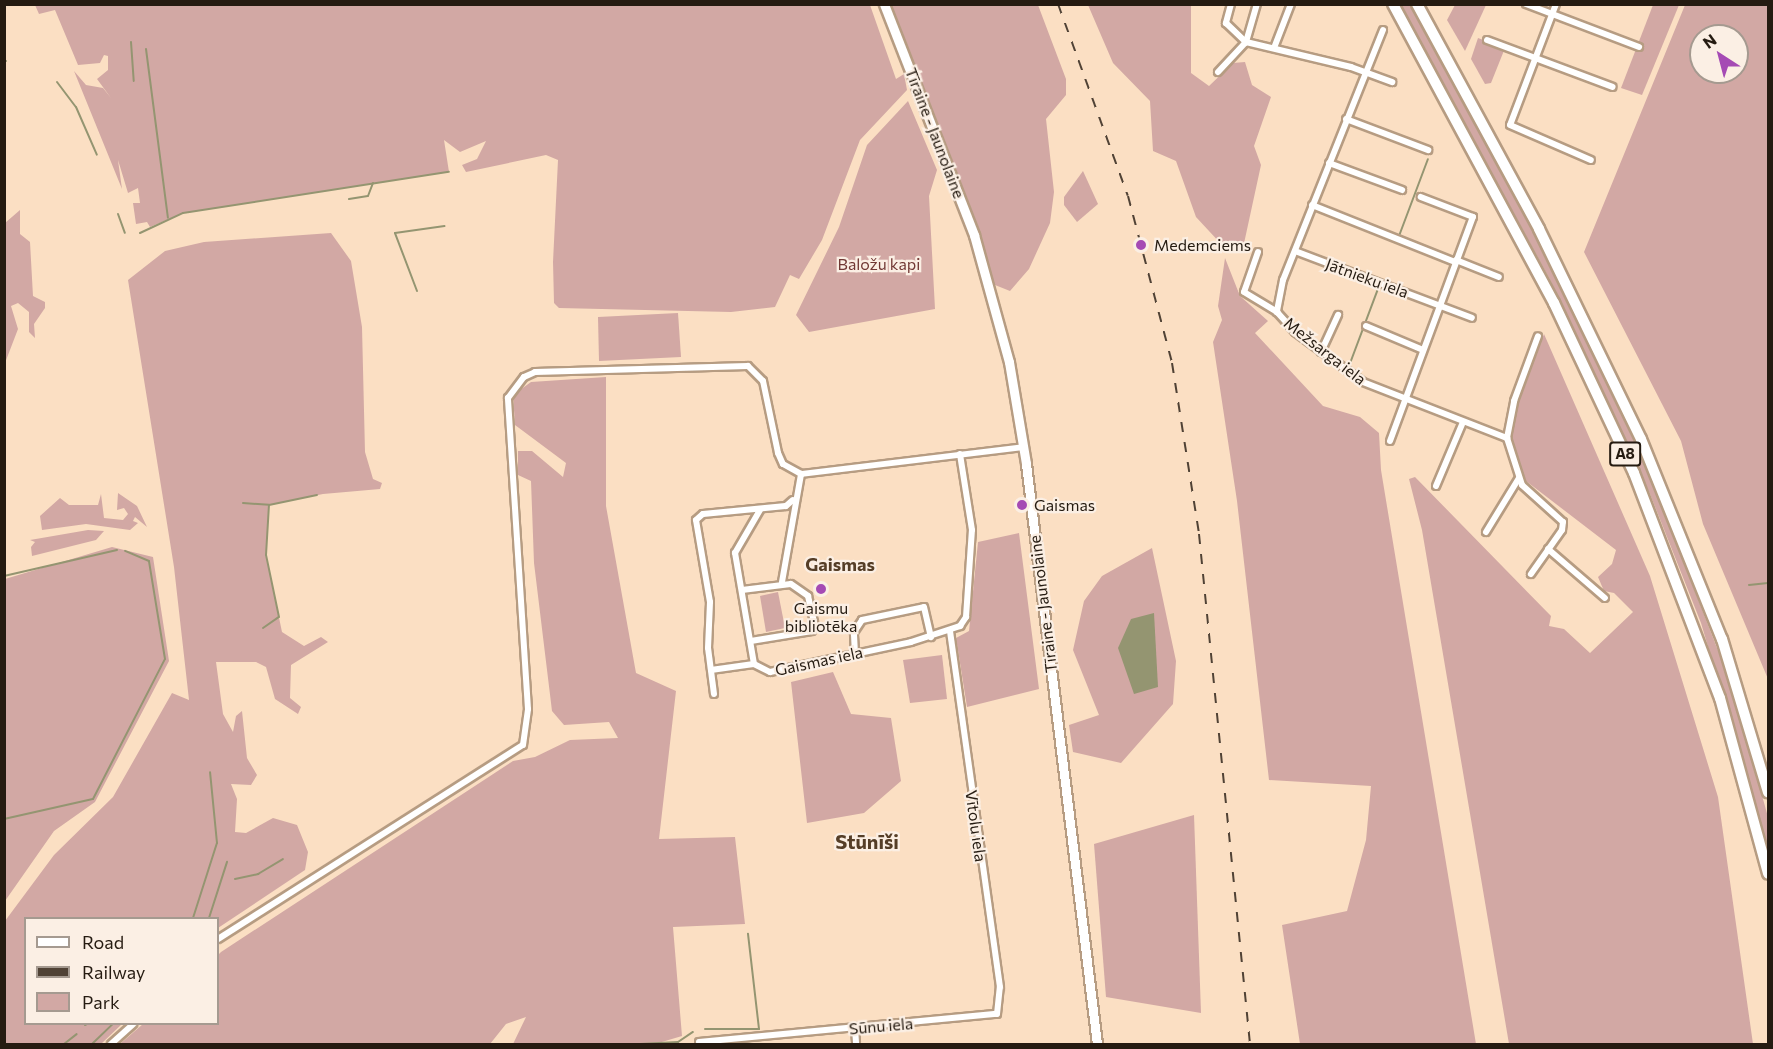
<!DOCTYPE html>
<meta charset="utf-8">
<style>
body{margin:0}
#map{position:relative;width:1773px;height:1049px;overflow:hidden;background:#fbdfc3;font-family:Commissioner,sans-serif}
div>[style]{position:absolute}
[style*='--x']{left:calc(var(--x)*1px);top:calc(var(--y)*1px);width:calc(var(--w)*1px);rotate:calc(var(--a)*1deg)}
.green>*{inset:0;background:#d2a8a4}
.water>*{inset:0;background:#949571}
.stream>*{height:2px;margin:-1px;padding:0 1px;transform-origin:1px;border-radius:1px;background:#949571}
.roads{filter:drop-shadow(2px 0 #b69c82) drop-shadow(-2px 0 #b69c82) drop-shadow(0 2px #b69c82) drop-shadow(0 -2px #b69c82)}
.street>*{height:6px;margin:-3px;padding:0 3px;transform-origin:3px;border-radius:3px;background:#fff}
.secondary>*{height:9px;margin:-4.5px;padding:0 4.5px;transform-origin:4.5px;border-radius:4.5px;background:#fff}
.highway>*{height:10px;margin:-5px;padding:0 5px;transform-origin:5px;border-radius:5px;background:#fff}
.rail>*{height:2px;margin-top:-1px;transform-origin:0;background:repeating-linear-gradient(90deg,#504235 0 10px,transparent 0 20px)}
.dots>*{width:16px;height:16px;translate:-50% -50%;box-sizing:border-box;border:3px solid #fbefe4;border-radius:50%}
span{translate:-50% -50%;white-space:nowrap;text-align:center;line-height:1.15;-webkit-text-stroke:4.5px #fbefe4;paint-order:stroke}
.shield-label span{padding:2px 4px;background:#fbefe4;border:2px solid;border-radius:4px;-webkit-text-stroke-width:0}
.shield-label{font-size:15px;color:#251b11;font-weight:700}
.street-label{font-size:16px;color:#251b11}
.poi-label{font-size:16px;color:#251b11}
.left{translate:0 -50%;text-align:left}
.park-label{font-size:16px;color:#713834}
.neighbourhood-label{font-size:18px;color:#553e27;font-weight:700}
.quarter-label{font-size:20px;color:#553e27;font-weight:700}
.frame{position:absolute;inset:0;border:6px solid #251b11;pointer-events:none}
.legend{position:absolute;left:24px;top:917px;width:195px;height:108px;box-sizing:border-box;background:#fbefe4;border:2px solid #a59a90;margin:0;padding:8px 10px;list-style:none;font-size:18px;color:#251b11}
.legend li{display:flex;align-items:center;gap:12px;height:30px}
.legend b{width:30px;border:2px solid #a59a90}
.north{position:absolute;left:1689px;top:24px;width:60px;height:60px;box-sizing:border-box;background:#fbefe4;border:2px solid #a59a90;border-radius:50%;rotate:324deg;font-size:16px;font-weight:700;line-height:24px;text-align:center;color:#251b11}
.north::after{content:'';display:block;margin:auto;width:21px;height:27px;background:#a54ab4;clip-path:polygon(50% 0,100% 100%,50% 72%,0 100%)}
</style>
<div id="map">
<div class="green">
<div style="clip-path:polygon(35px 5px,870px 5px,896px 79px,904px 74px,907px 90px,860px 140px,822px 240px,799px 279px,790px 275px,775px 307px,731px 312px,559px 308px,554px 303px,553px 262px,558px 160px,546px 155px,466px 172px,462px 165px,477px 159px,486px 141px,460px 152px,444px 140px,449px 172px,183px 213px,150px 227px,147px 222px,136px 224px,133px 203px,140px 203px,138px 188px,128px 193px,118px 160px,122px 189px,74px 71px,86px 85px,103px 88px,111px 98px,97px 79px,108px 70px,108px 56px,104px 55px,100px 63px,78px 65px,55px 10px,39px 14px)"></div>
<div style="clip-path:polygon(891px 5px,1038px 5px,1066px 79px,1066px 95px,1046px 119px,1054px 192px,1050px 223px,1029px 269px,1010px 291px,995px 285px)"></div>
<div style="clip-path:polygon(1088px 5px,1191px 5px,1191px 73px,1209px 86px,1233px 63px,1245px 62px,1252px 85px,1271px 97px,1254px 146px,1261px 165px,1243px 248px,1222px 245px,1196px 217px,1176px 161px,1153px 151px,1150px 101px,1113px 63px)"></div>
<div style="clip-path:polygon(1400px 5px,1410px 5px,1496px 159px,1586px 335px,1648px 471px,1731px 684px,1768px 817px,1768px 848px,1701px 623px,1650px 494px,1549px 278px)"></div>
<div style="clip-path:polygon(1455px 5px,1486px 5px,1465px 51px,1447px 20px)"></div>
<div style="clip-path:polygon(1653px 5px,1679px 5px,1642px 95px,1621px 88px)"></div>
<div style="clip-path:polygon(evenodd,1685px 5px,1768px 5px,1768px 679px,1703px 524px,1681px 441px,1584px 252px,1685px 5px,1701px 36px,1737px 36px,1737px 72px,1701px 72px,1701px 36px)"></div>
<div style="clip-path:polygon(1478px 38px,1505px 48px,1491px 83px,1485px 84px,1471px 59px)"></div>
<div style="clip-path:polygon(908px 101px,937px 170px,929px 196px,935px 309px,809px 332px,796px 315px,839px 227px,867px 145px)"></div>
<div style="clip-path:polygon(1083px 171px,1098px 204px,1077px 222px,1064px 205px,1064px 197px)"></div>
<div style="clip-path:polygon(20px 210px,20px 234px,30px 242px,33px 296px,45px 302px,45px 308px,34px 324px,35px 338px,29px 332px,29px 312px,18px 303px,11px 306px,18px 329px,5px 363px,5px 223px)"></div>
<div style="clip-path:polygon(331px 233px,351px 261px,362px 327px,365px 452px,373px 479px,382px 483px,380px 489px,323px 494px,269px 505px,266px 555px,282px 632px,304px 646px,321px 637px,328px 642px,291px 665px,290px 698px,301px 707px,298px 714px,275px 699px,266px 667px,256px 662px,216px 662px,223px 714px,233px 732px,236px 716px,242px 711px,247px 758px,257px 775px,251px 785px,231px 784px,237px 799px,235px 832px,246px 833px,273px 818px,297px 825px,308px 852px,305px 870px,218px 928px,218px 918px,26px 918px,26px 1024px,122px 1024px,101px 1044px,5px 1044px,5px 921px,54px 855px,113px 797px,172px 693px,189px 700px,174px 567px,128px 280px,165px 251px,204px 242px)"></div>
<div style="clip-path:polygon(1225px 258px,1240px 296px,1268px 321px,1255px 333px,1323px 406px,1360px 417px,1379px 433px,1381px 470px,1476px 1044px,1300px 1044px,1282px 925px,1347px 911px,1366px 840px,1371px 786px,1269px 780px,1237px 501px,1213px 342px,1222px 320px,1218px 306px)"></div>
<div style="clip-path:polygon(678px 313px,681px 357px,599px 361px,598px 317px)"></div>
<div style="clip-path:polygon(1544px 334px,1650px 576px,1718px 797px,1753px 1044px,1509px 1044px,1422px 530px,1409px 479px,1415px 477px,1551px 616px,1549px 626px,1564px 629px,1590px 653px,1633px 612px,1614px 593px,1604px 591px,1598px 577px,1612px 564px,1616px 550px,1526px 481px,1511px 439px,1518px 398px)"></div>
<div style="clip-path:polygon(606px 377px,606px 506px,636px 673px,676px 691px,659px 839px,735px 837px,745px 924px,673px 927px,682px 1036px,655px 1044px,513px 1044px,526px 1017px,506px 1024px,490px 1044px,120px 1044px,143px 1024px,218px 1024px,218px 955px,221px 952px,513px 761px,535px 757px,570px 740px,618px 738px,609px 722px,564px 725px,552px 711px,534px 563px,531px 481px,518px 475px,518px 451px,532px 451px,563px 477px,566px 463px,515px 425px,513px 395px,531px 382px)"></div>
<div style="clip-path:polygon(118px 493px,137px 506px,147px 527px,135px 517px,133px 521px,138px 523px,130px 530px,86px 524px,42px 530px,40px 516px,60px 498px,69px 505px,98px 505px,101px 494px,104px 518px,123px 520px,128px 514px,124px 508px,117px 510px)"></div>
<div style="clip-path:polygon(88px 530px,104px 531px,96px 540px,32px 556px,31px 547px,35px 542px,30px 540px)"></div>
<div style="clip-path:polygon(1019px 533px,1039px 689px,967px 707px,956px 638px,969px 631px,978px 542px)"></div>
<div style="clip-path:polygon(112px 547px,153px 557px,169px 661px,95px 802px,54px 831px,5px 901px,5px 579px)"></div>
<div style="clip-path:polygon(1152px 548px,1176px 661px,1173px 704px,1121px 763px,1073px 752px,1069px 725px,1099px 715px,1073px 650px,1084px 601px,1102px 576px)"></div>
<div style="clip-path:polygon(778px 592px,785px 628px,766px 632px,760px 596px)"></div>
<div style="clip-path:polygon(942px 655px,947px 699px,910px 703px,903px 660px)"></div>
<div style="clip-path:polygon(833px 672px,851px 714px,891px 718px,901px 781px,864px 813px,807px 823px,791px 682px)"></div>
<div style="clip-path:polygon(1194px 815px,1201px 1013px,1106px 997px,1094px 844px)"></div>
</div>
<div class="water">
<div style="clip-path:polygon(1154px 613px,1158px 687px,1134px 694px,1118px 648px,1131px 619px)"></div>
</div>
<div class="stream">
<div style="--x:131;--y:42;--w:39;--a:86"></div>
<div style="--x:146;--y:49;--w:170;--a:82.6"></div>
<div style="--x:4;--y:61;--w:2;--a:0"></div>
<div style="--x:57;--y:82;--w:31;--a:53"></div>
<div style="--x:76;--y:107;--w:52;--a:66.4"></div>
<div style="--x:349;--y:199;--w:19;--a:-9"></div>
<div style="--x:368;--y:196;--w:14;--a:-69"></div>
<div style="--x:118;--y:214;--w:20;--a:70"></div>
<div style="--x:140;--y:233;--w:47;--a:-24.9"></div>
<div style="--x:183;--y:213;--w:269;--a:-8.8"></div>
<div style="--x:1399;--y:236;--w:82;--a:-69.4"></div>
<div style="--x:417;--y:291;--w:62;--a:-110.8"></div>
<div style="--x:395;--y:233;--w:50;--a:-8"></div>
<div style="--x:1349;--y:366;--w:85;--a:-69.4"></div>
<div style="--x:243;--y:503;--w:26;--a:4"></div>
<div style="--x:269;--y:505;--w:49;--a:-11.8"></div>
<div style="--x:4;--y:576;--w:116;--a:-13"></div>
<div style="--x:1749;--y:585;--w:19;--a:-6"></div>
<div style="--x:263;--y:628;--w:19;--a:-35"></div>
<div style="--x:279;--y:617;--w:63;--a:-101.8"></div>
<div style="--x:266;--y:555;--w:50;--a:-86.6"></div>
<div style="--x:4;--y:819;--w:91;--a:-12.7"></div>
<div style="--x:93;--y:799;--w:157;--a:-62.8"></div>
<div style="--x:165;--y:659;--w:99;--a:-99.3"></div>
<div style="--x:149;--y:561;--w:26;--a:-157"></div>
<div style="--x:235;--y:879;--w:24;--a:-12"></div>
<div style="--x:258;--y:874;--w:29;--a:-31"></div>
<div style="--x:193;--y:918;--w:79;--a:-72.3"></div>
<div style="--x:217;--y:843;--w:71;--a:-95.6"></div>
<div style="--x:209;--y:918;--w:59;--a:-72.2"></div>
<div style="--x:85;--y:1025;--w:2;--a:-27"></div>
<div style="--x:705;--y:1029;--w:54;--a:0"></div>
<div style="--x:759;--y:1029;--w:96;--a:-96.6"></div>
<div style="--x:64;--y:1044;--w:16;--a:-38"></div>
<div style="--x:92;--y:1044;--w:29;--a:-44"></div>
<div style="--x:640;--y:1044;--w:38;--a:-3"></div>
<div style="--x:678;--y:1042;--w:18;--a:-34"></div>
</div>
<div class="roads">
<div class="street">
<div style="--x:1231;--y:4;--w:20;--a:105"></div>
<div style="--x:1226;--y:23;--w:28;--a:44"></div>
<div style="--x:1246;--y:42;--w:108;--a:13.4"></div>
<div style="--x:1351;--y:67;--w:44;--a:20.1"></div>
<div style="--x:1526;--y:4;--w:121;--a:20.8"></div>
<div style="--x:1556;--y:4;--w:129;--a:110.8"></div>
<div style="--x:1510;--y:125;--w:88;--a:23.4"></div>
<div style="--x:1383;--y:30;--w:269;--a:111.8"></div>
<div style="--x:1283;--y:280;--w:33;--a:101"></div>
<div style="--x:1277;--y:312;--w:27;--a:48"></div>
<div style="--x:1295;--y:332;--w:84;--a:36.3"></div>
<div style="--x:1363;--y:382;--w:155;--a:21.3"></div>
<div style="--x:1507;--y:438;--w:49;--a:72.3"></div>
<div style="--x:1522;--y:485;--w:55;--a:42.1"></div>
<div style="--x:1563;--y:522;--w:8;--a:97"></div>
<div style="--x:1562;--y:530;--w:54;--a:125.2"></div>
<div style="--x:1487;--y:40;--w:134;--a:20.5"></div>
<div style="--x:1274;--y:48;--w:47;--a:-68.9"></div>
<div style="--x:1218;--y:72;--w:41;--a:-47"></div>
<div style="--x:1246;--y:42;--w:40;--a:-74"></div>
<div style="--x:1346;--y:119;--w:88;--a:20.7"></div>
<div style="--x:1329;--y:163;--w:78;--a:20.3"></div>
<div style="--x:1312;--y:205;--w:154;--a:21.7"></div>
<div style="--x:1295;--y:251;--w:189;--a:20.7"></div>
<div style="--x:1258;--y:252;--w:42;--a:109.3"></div>
<div style="--x:1244;--y:292;--w:39;--a:31"></div>
<div style="--x:1456;--y:260;--w:46;--a:21.6"></div>
<div style="--x:1366;--y:326;--w:60;--a:22.7"></div>
<div style="--x:1321;--y:352;--w:41;--a:-65.3"></div>
<div style="--x:1507;--y:438;--w:38;--a:-79"></div>
<div style="--x:1514;--y:401;--w:69;--a:-69.7"></div>
<div style="--x:1390;--y:441;--w:239;--a:-69.7"></div>
<div style="--x:1473;--y:217;--w:56;--a:-159"></div>
<div style="--x:1436;--y:486;--w:69;--a:-67.1"></div>
<div style="--x:1486;--y:532;--w:63;--a:-58.6"></div>
<div style="--x:1548;--y:549;--w:75;--a:40.7"></div>
<div style="--x:782;--y:582;--w:110;--a:-80"></div>
<div style="--x:742;--y:590;--w:49;--a:-7"></div>
<div style="--x:791;--y:584;--w:21;--a:35"></div>
<div style="--x:808;--y:596;--w:28;--a:77"></div>
<div style="--x:814;--y:623;--w:8;--a:104"></div>
<div style="--x:812;--y:631;--w:62;--a:170.7"></div>
<div style="--x:855;--y:654;--w:22;--a:-93"></div>
<div style="--x:854;--y:632;--w:14;--a:-56"></div>
<div style="--x:862;--y:620;--w:63;--a:-11.8"></div>
<div style="--x:924;--y:607;--w:31;--a:77"></div>
<div style="--x:754;--y:664;--w:18;--a:27"></div>
<div style="--x:770;--y:672;--w:144;--a:-12"></div>
<div style="--x:911;--y:642;--w:52;--a:-18.1"></div>
<div style="--x:960;--y:626;--w:11;--a:-56"></div>
<div style="--x:966;--y:617;--w:87;--a:-86.1"></div>
<div style="--x:972;--y:530;--w:77;--a:-99"></div>
<div style="--x:754;--y:664;--w:113;--a:-99.7"></div>
<div style="--x:735;--y:553;--w:50;--a:-59.8"></div>
<div style="--x:711;--y:670;--w:43;--a:-7.9"></div>
<div style="--x:714;--y:694;--w:46;--a:-97.4"></div>
<div style="--x:708;--y:648;--w:46;--a:-87.5"></div>
<div style="--x:710;--y:602;--w:83;--a:-99.7"></div>
<div style="--x:696;--y:520;--w:9;--a:-41"></div>
<div style="--x:703;--y:514;--w:83;--a:-5.5"></div>
<div style="--x:786;--y:506;--w:9;--a:-41"></div>
<div style="--x:218;--y:939;--w:361;--a:-32.5"></div>
<div style="--x:523;--y:745;--w:36;--a:-82"></div>
<div style="--x:528;--y:709;--w:312;--a:-93.7"></div>
<div style="--x:508;--y:398;--w:26;--a:-53"></div>
<div style="--x:524;--y:377;--w:12;--a:-24"></div>
<div style="--x:535;--y:372;--w:213;--a:-1.6"></div>
<div style="--x:748;--y:366;--w:21;--a:45"></div>
<div style="--x:763;--y:381;--w:74;--a:78.2"></div>
<div style="--x:778;--y:453;--w:12;--a:66"></div>
<div style="--x:783;--y:464;--w:21;--a:29"></div>
<div style="--x:801;--y:474;--w:225;--a:-6.9"></div>
<div style="--x:855;--y:1028;--w:16;--a:86"></div>
<div style="--x:699;--y:1042;--w:299;--a:-5.4"></div>
<div style="--x:997;--y:1014;--w:27;--a:-84"></div>
<div style="--x:1000;--y:987;--w:359;--a:-98"></div>
<div style="--x:111;--y:1044;--w:30;--a:-42"></div>
</div>
<div class="secondary">
<div style="--x:884;--y:4;--w:248;--a:68.7"></div>
<div style="--x:974;--y:235;--w:132;--a:74.6"></div>
<div style="--x:1009;--y:362;--w:103;--a:80.5"></div>
<div style="--x:1026;--y:464;--w:584;--a:83.02"></div>
</div>
<div class="highway">
<div style="--x:1393;--y:4;--w:340;--a:61.7"></div>
<div style="--x:1554;--y:303;--w:188;--a:64.8"></div>
<div style="--x:1634;--y:473;--w:241;--a:69.1"></div>
<div style="--x:1720;--y:698;--w:182;--a:74.7"></div>
<div style="--x:1417;--y:4;--w:256;--a:61.5"></div>
<div style="--x:1539;--y:229;--w:233;--a:64.1"></div>
<div style="--x:1641;--y:439;--w:216;--a:68"></div>
<div style="--x:1722;--y:639;--w:160;--a:73.3"></div>
</div>
</div>
<div class="rail">
<div style="--x:1058;--y:4;--w:204;--a:70"></div>
<div style="--x:1128;--y:196;--w:173;--a:75.2"></div>
<div style="--x:1172;--y:363;--w:173;--a:81"></div>
<div style="--x:1199;--y:534;--w:513;--a:84.29"></div>
</div>
<div class="dots">
<div style="left:1141px;top:245px;background:#a54ab4"></div>
<div style="left:1022px;top:505px;background:#a54ab4"></div>
<div style="left:821px;top:589px;background:#a54ab4"></div>
</div>
<div class="shield-label">
<span style="left:1625px;top:454px">A8</span>
</div>
<div class="street-label">
<span style="left:935px;top:133px;rotate:69deg">Tīraine - Jaunolaine</span>
<span style="left:1367px;top:278px;rotate:20deg">Jātnieku iela</span>
<span style="left:1325px;top:351px;rotate:38deg">Mežsarga iela</span>
<span style="left:1043px;top:604px;rotate:-97deg">Tīraine - Jaunolaine</span>
<span style="left:819px;top:661px;rotate:-12deg">Gaismas iela</span>
<span style="left:976px;top:826px;rotate:82deg">Vītolu iela</span>
<span style="left:881px;top:1026px;rotate:-5deg">Sūnu iela</span>
</div>
<div class="poi-label">
<span class="left" style="left:1154px;top:245px">Medemciems</span>
<span class="left" style="left:1034px;top:505px">Gaismas</span>
<span style="left:821px;top:617px">Gaismu<br>bibliotēka</span>
</div>
<div class="park-label">
<span style="left:879px;top:264px">Baložu kapi</span>
</div>
<div class="neighbourhood-label">
<span style="left:840px;top:564px">Gaismas</span>
</div>
<div class="quarter-label">
<span style="left:867px;top:841px">Stūnīši</span>
</div>
<div class="frame"></div>
<ul class="legend">
<li><b style="height:8px;background:#fff"></b>Road</li>
<li><b style="height:8px;background:#504235"></b>Railway</li>
<li><b style="height:16px;background:#d2a8a4"></b>Park</li>
</ul>
<div class="north">N</div>
</div>
